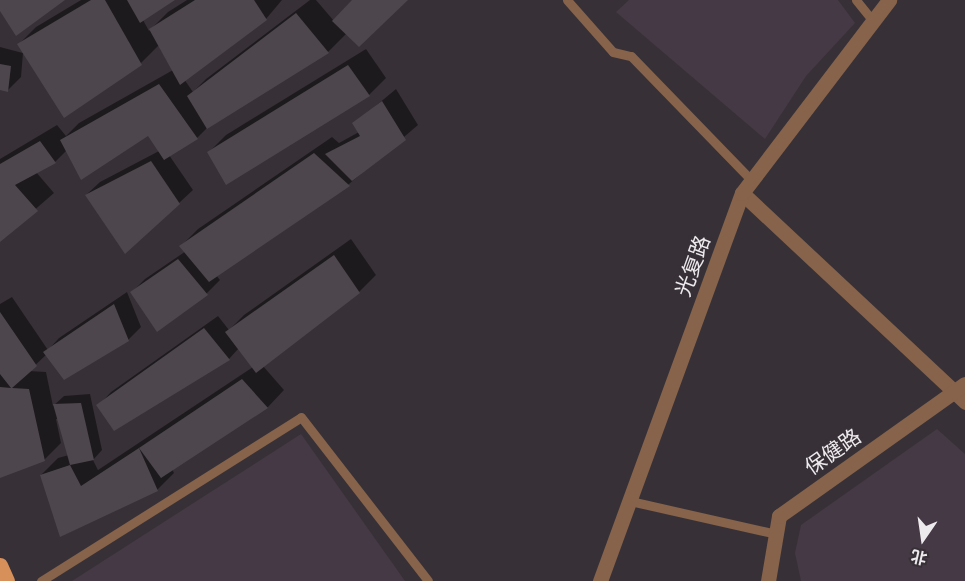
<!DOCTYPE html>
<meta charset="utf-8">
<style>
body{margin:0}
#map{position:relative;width:965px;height:581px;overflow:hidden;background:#373137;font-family:"Public Sans","Noto Sans SC",sans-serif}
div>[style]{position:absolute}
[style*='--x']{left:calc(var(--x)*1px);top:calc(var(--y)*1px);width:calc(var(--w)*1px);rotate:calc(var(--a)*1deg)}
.built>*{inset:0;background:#443944}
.shadow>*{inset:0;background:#0007}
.building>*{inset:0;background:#4d474d}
.service>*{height:9px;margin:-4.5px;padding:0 4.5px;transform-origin:4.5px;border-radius:4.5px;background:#86634a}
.minor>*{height:15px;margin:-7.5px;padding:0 7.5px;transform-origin:7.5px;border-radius:7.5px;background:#86634a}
.tertiary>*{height:15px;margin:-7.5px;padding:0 7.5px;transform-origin:7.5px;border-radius:7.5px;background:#86634a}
.primary>*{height:15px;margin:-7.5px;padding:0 7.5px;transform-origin:7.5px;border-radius:7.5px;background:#d8905a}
span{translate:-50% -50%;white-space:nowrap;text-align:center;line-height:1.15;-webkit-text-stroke:6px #373137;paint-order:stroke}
.street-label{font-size:21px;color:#edeaed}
.north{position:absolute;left:893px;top:509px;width:60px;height:60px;-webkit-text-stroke:4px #373137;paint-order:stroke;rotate:193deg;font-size:16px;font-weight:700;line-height:24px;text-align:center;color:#edeaed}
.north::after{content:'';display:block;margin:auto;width:21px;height:27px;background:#edeaed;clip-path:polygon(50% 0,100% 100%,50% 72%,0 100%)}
</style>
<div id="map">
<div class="built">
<div style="clip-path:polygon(629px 0,838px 0,855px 23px,806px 76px,765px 139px,616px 12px)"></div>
<div style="clip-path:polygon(937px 429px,965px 454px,965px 581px,801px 581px,795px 553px,801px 525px)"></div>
<div style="clip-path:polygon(301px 434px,405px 581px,72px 581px)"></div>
</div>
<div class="shadow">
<div style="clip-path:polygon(81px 0,172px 0,143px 20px,149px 31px,168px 12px,187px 0,282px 0,266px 19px,184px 79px,193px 92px,206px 79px,310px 0,316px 0,334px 21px,355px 0,406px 0,347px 33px,328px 52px,209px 126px,197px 138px,169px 155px,193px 190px,179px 203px,86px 195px,100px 182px,159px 151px,149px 134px,67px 150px,55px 162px,36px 172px,54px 193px,0 240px,0 159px,57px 125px,66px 136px,79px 123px,173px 70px,159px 45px,141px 63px,19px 44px,36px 27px)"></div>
<div style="clip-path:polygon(0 47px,23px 53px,21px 77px,8px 90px,0 89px)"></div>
<div style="clip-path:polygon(366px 49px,386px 78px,369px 95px,209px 152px,226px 135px)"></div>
<div style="clip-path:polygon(396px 89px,418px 125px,349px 184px,216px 275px,220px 280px,207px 293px,158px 330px,132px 292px,145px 279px,186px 251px,181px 246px,198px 229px,332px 137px,339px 143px,359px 132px,354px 124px)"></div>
<div style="clip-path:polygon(351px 239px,376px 275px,359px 292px,263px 366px,284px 390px,268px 407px,172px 469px,174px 473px,157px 490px,61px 535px,41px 475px,58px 458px,69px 455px,59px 419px,56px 419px,61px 443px,44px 460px,0 477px,0 304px,12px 297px,48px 350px,59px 338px,127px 292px,141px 327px,128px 340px,47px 354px,29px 371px,46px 372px,53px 406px,64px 396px,90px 394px,102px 450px,93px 460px,98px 470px,253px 367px,239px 348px,229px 359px,98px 406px,111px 392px,218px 316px,229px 330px,244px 315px)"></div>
</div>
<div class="building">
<div style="clip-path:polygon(0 0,65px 0,16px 36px,0 11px)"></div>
<div style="clip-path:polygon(91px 0,105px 0,142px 65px,64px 118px,17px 44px)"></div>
<div style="clip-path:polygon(127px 0,175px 0,140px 23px)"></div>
<div style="clip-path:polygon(195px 0,254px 0,267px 20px,180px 85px,149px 29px)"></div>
<div style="clip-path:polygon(352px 0,408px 0,359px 47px,332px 21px)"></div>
<div style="clip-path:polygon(296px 13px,329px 53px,207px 129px,187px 96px)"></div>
<div style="clip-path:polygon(0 64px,11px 66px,8px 92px,0 90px)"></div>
<div style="clip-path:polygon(348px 65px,370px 96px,226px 185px,207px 152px)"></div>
<div style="clip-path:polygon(159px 84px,198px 139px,164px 160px,148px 136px,81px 180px,60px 140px)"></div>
<div style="clip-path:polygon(382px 101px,406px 140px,352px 181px,325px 154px,360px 136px,352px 123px)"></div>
<div style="clip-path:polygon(40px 141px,56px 163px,15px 185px,38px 211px,0 242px,0 164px)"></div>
<div style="clip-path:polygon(314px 153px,350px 186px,209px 282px,179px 246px)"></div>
<div style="clip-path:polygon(151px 161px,180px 204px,125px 254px,85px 195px)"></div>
<div style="clip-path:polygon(334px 255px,360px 293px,256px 373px,225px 332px)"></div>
<div style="clip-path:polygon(178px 259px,208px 295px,157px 332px,130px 292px)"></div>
<div style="clip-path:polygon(114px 304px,129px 341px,64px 380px,43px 352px)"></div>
<div style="clip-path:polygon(0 312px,37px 366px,12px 388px,29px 389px,45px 461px,0 478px,0 387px,11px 388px,0 374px)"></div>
<div style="clip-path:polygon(204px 328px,230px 360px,114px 431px,96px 405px)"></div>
<div style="clip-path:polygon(242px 379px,268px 408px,161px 478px,139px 448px)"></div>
<div style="clip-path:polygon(81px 403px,94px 460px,70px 465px,53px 404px)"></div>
<div style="clip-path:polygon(139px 448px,158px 491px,60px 537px,40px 475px,70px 465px,81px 486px)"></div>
</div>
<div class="service">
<div style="--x:567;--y:0;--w:69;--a:48.5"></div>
<div style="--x:613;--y:52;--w:18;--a:13"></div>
<div style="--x:631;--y:56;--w:174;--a:45.9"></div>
<div style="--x:856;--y:0;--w:27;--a:51"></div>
<div style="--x:630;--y:501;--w:150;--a:12.7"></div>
<div style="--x:41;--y:581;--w:307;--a:-32.2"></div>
<div style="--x:301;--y:417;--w:207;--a:52.2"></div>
</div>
<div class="minor">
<div style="--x:742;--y:193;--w:306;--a:43.1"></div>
</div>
<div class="tertiary">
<div style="--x:600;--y:581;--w:413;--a:-69.9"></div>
<div style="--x:742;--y:193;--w:243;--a:-52.7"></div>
<div style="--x:768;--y:581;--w:66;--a:-80.4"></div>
<div style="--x:779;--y:516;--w:228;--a:-35.4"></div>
</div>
<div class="primary">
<div style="--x:0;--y:565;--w:17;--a:66"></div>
</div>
<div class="street-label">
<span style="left:693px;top:266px;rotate:-70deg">光复路</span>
<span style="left:833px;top:452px;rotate:-35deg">保健路</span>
</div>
<div class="north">北</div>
</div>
